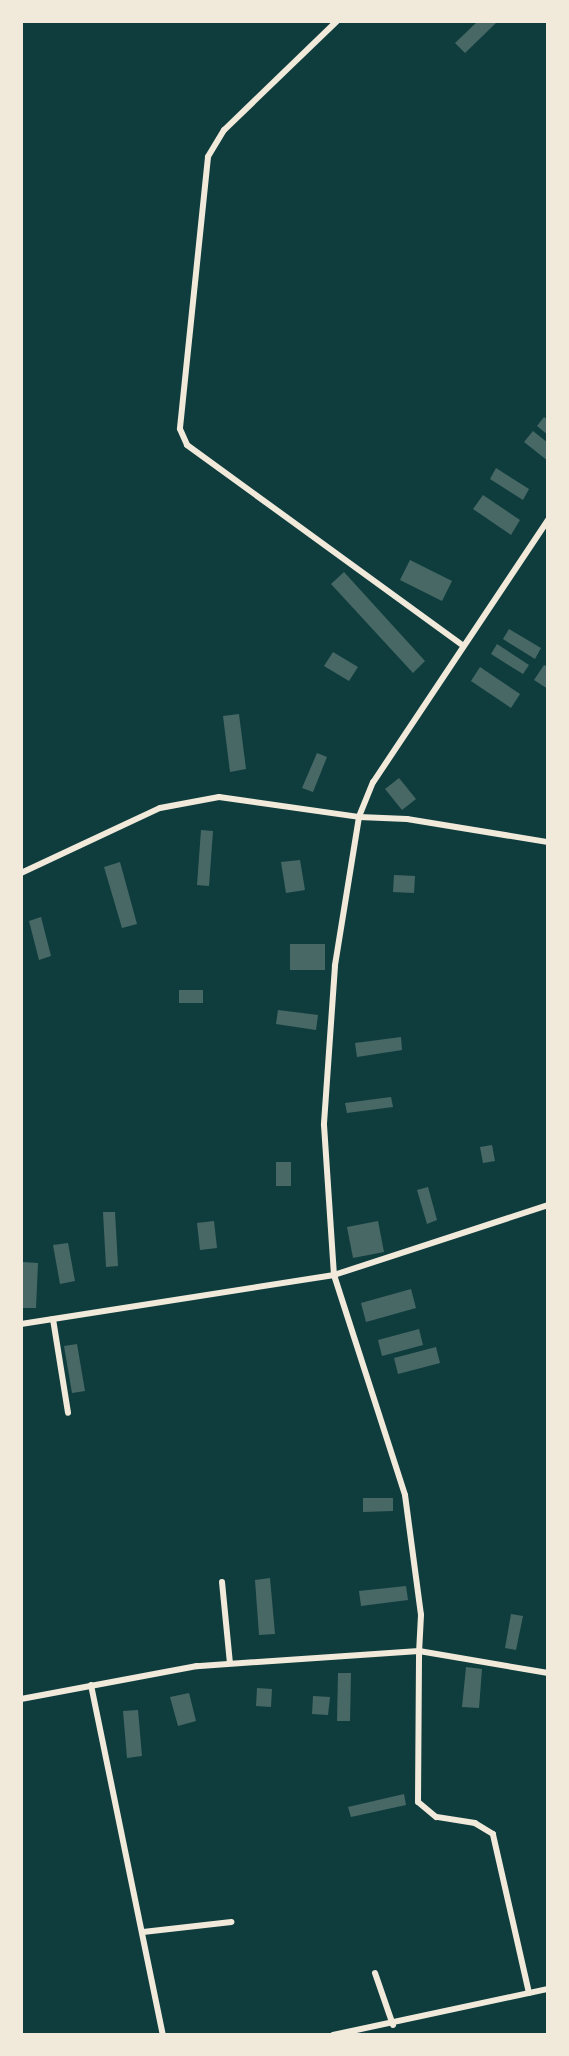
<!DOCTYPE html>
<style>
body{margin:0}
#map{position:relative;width:569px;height:2056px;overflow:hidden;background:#0f3d3e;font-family:Barlow,sans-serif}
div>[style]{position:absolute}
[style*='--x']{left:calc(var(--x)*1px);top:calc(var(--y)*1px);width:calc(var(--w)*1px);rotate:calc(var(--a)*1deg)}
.building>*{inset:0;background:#486865}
.minor>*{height:6px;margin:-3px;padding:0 3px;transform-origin:3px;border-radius:3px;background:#f1e9da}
span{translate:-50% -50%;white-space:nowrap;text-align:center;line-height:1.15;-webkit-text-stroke:7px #f1e9da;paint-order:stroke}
.frame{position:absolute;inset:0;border:23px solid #f1e9da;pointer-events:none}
</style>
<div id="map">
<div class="building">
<div style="clip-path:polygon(478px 21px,496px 23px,465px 53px,455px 43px)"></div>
<div style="clip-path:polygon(544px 417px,548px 420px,548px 435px,537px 426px)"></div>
<div style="clip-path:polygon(533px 431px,548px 443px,548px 461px,524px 442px)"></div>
<div style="clip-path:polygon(496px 468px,529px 489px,523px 500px,490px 479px)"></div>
<div style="clip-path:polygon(483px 495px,520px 520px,511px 535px,473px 509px)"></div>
<div style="clip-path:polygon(410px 560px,452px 581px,442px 601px,400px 580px)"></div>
<div style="clip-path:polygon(344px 572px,425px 661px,413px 673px,331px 584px)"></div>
<div style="clip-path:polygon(509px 629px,541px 648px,535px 659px,503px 639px)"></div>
<div style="clip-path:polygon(497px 644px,529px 665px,523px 674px,491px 654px)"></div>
<div style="clip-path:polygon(333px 652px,358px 667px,349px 681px,324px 666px)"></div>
<div style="clip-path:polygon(544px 665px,548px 667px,548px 689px,534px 680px)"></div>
<div style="clip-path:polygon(480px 667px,520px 694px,511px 708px,471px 681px)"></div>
<div style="clip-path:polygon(239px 714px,246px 769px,230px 772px,223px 716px)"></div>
<div style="clip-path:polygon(317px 753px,327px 757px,313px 792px,302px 788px)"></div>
<div style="clip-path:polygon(399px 778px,416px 799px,402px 810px,385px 789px)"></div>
<div style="clip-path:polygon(201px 830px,213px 831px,209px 886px,197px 885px)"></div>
<div style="clip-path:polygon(300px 860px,305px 890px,286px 893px,281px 862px)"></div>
<div style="clip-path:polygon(120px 862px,137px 924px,122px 928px,104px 867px)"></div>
<div style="clip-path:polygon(394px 875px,415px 876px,414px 893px,393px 892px)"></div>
<div style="clip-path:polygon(41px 917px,51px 956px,39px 960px,29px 921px)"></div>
<div style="clip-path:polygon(290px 944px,325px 944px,325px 970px,290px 970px)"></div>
<div style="clip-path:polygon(179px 990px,203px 990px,203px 1003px,179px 1003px)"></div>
<div style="clip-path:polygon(278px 1010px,318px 1015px,316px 1030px,276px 1024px)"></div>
<div style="clip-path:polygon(401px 1037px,402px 1050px,357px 1057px,355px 1043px)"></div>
<div style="clip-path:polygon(391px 1097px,393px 1107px,347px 1113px,345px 1103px)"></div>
<div style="clip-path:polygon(492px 1145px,495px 1161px,483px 1163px,480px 1147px)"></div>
<div style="clip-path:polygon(276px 1162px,291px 1162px,291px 1186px,276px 1186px)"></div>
<div style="clip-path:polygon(428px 1187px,437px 1220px,427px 1224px,417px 1190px)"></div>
<div style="clip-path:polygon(103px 1212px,115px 1212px,118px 1266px,106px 1267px)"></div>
<div style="clip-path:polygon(214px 1221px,217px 1248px,200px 1250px,197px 1223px)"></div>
<div style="clip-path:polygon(378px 1221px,384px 1252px,353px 1258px,347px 1227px)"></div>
<div style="clip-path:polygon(68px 1243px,75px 1281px,60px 1284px,53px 1245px)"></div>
<div style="clip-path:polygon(22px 1262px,38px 1263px,36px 1308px,21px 1308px)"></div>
<div style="clip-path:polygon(411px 1289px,416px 1308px,366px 1322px,361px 1303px)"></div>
<div style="clip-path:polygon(419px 1329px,423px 1345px,382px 1356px,378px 1340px)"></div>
<div style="clip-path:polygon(77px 1344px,85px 1391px,72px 1393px,64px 1346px)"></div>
<div style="clip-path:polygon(436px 1347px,440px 1363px,398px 1374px,394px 1358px)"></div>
<div style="clip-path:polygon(363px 1498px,393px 1498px,393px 1511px,363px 1512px)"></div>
<div style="clip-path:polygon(270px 1578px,275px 1634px,259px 1635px,255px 1580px)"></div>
<div style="clip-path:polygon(406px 1586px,408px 1600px,361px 1606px,359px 1591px)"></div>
<div style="clip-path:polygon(511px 1614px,523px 1616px,516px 1650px,505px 1648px)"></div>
<div style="clip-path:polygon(466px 1667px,482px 1669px,479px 1708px,462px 1707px)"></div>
<div style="clip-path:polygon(338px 1673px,351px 1673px,350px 1721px,337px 1721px)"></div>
<div style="clip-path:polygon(257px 1688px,272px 1689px,271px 1707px,256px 1706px)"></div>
<div style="clip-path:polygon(189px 1693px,196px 1721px,178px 1726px,170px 1697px)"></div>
<div style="clip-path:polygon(313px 1696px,330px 1697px,328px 1715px,312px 1714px)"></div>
<div style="clip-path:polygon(138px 1710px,142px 1756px,127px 1758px,123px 1711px)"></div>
<div style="clip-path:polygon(404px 1794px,406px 1805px,351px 1817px,348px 1807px)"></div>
</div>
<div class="minor">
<div style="--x:337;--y:21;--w:157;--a:136"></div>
<div style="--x:224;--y:130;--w:31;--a:121"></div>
<div style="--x:208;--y:157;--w:273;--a:95.9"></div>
<div style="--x:180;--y:429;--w:17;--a:66"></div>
<div style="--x:187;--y:445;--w:340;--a:36"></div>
<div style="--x:548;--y:520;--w:315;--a:123.7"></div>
<div style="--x:373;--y:782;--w:38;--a:112"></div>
<div style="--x:359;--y:817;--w:48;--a:2.4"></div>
<div style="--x:407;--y:819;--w:143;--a:9.3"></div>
<div style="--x:21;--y:873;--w:153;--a:-25.1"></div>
<div style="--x:160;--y:808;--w:60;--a:-10.6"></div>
<div style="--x:219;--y:797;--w:141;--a:8.1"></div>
<div style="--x:359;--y:817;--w:151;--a:99.2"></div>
<div style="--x:335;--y:966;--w:159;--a:94"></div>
<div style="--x:324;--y:1125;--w:150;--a:86.2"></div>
<div style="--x:334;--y:1275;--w:231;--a:72.1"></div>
<div style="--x:405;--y:1495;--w:121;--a:82.4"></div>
<div style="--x:421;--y:1615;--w:36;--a:93"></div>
<div style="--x:419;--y:1651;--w:223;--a:176.1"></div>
<div style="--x:197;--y:1666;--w:179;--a:169.4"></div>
<div style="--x:53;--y:1319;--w:95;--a:80.9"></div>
<div style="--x:21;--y:1324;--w:317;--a:-8.9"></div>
<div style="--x:334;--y:1275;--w:225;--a:-18.1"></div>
<div style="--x:222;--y:1582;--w:81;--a:84.4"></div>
<div style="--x:91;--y:1685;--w:357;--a:78.4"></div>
<div style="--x:143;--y:1932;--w:89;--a:-6.5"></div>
<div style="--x:375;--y:1973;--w:55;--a:70.9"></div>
<div style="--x:529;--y:1993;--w:163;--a:-102.8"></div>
<div style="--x:493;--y:1834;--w:21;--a:-149"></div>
<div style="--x:475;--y:1823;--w:39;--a:-171"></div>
<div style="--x:436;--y:1817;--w:23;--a:-140"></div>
<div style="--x:418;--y:1802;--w:151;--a:-89.6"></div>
<div style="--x:419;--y:1651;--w:131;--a:9.7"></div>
<div style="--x:333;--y:2035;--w:220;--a:-12.1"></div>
</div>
<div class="frame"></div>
</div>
